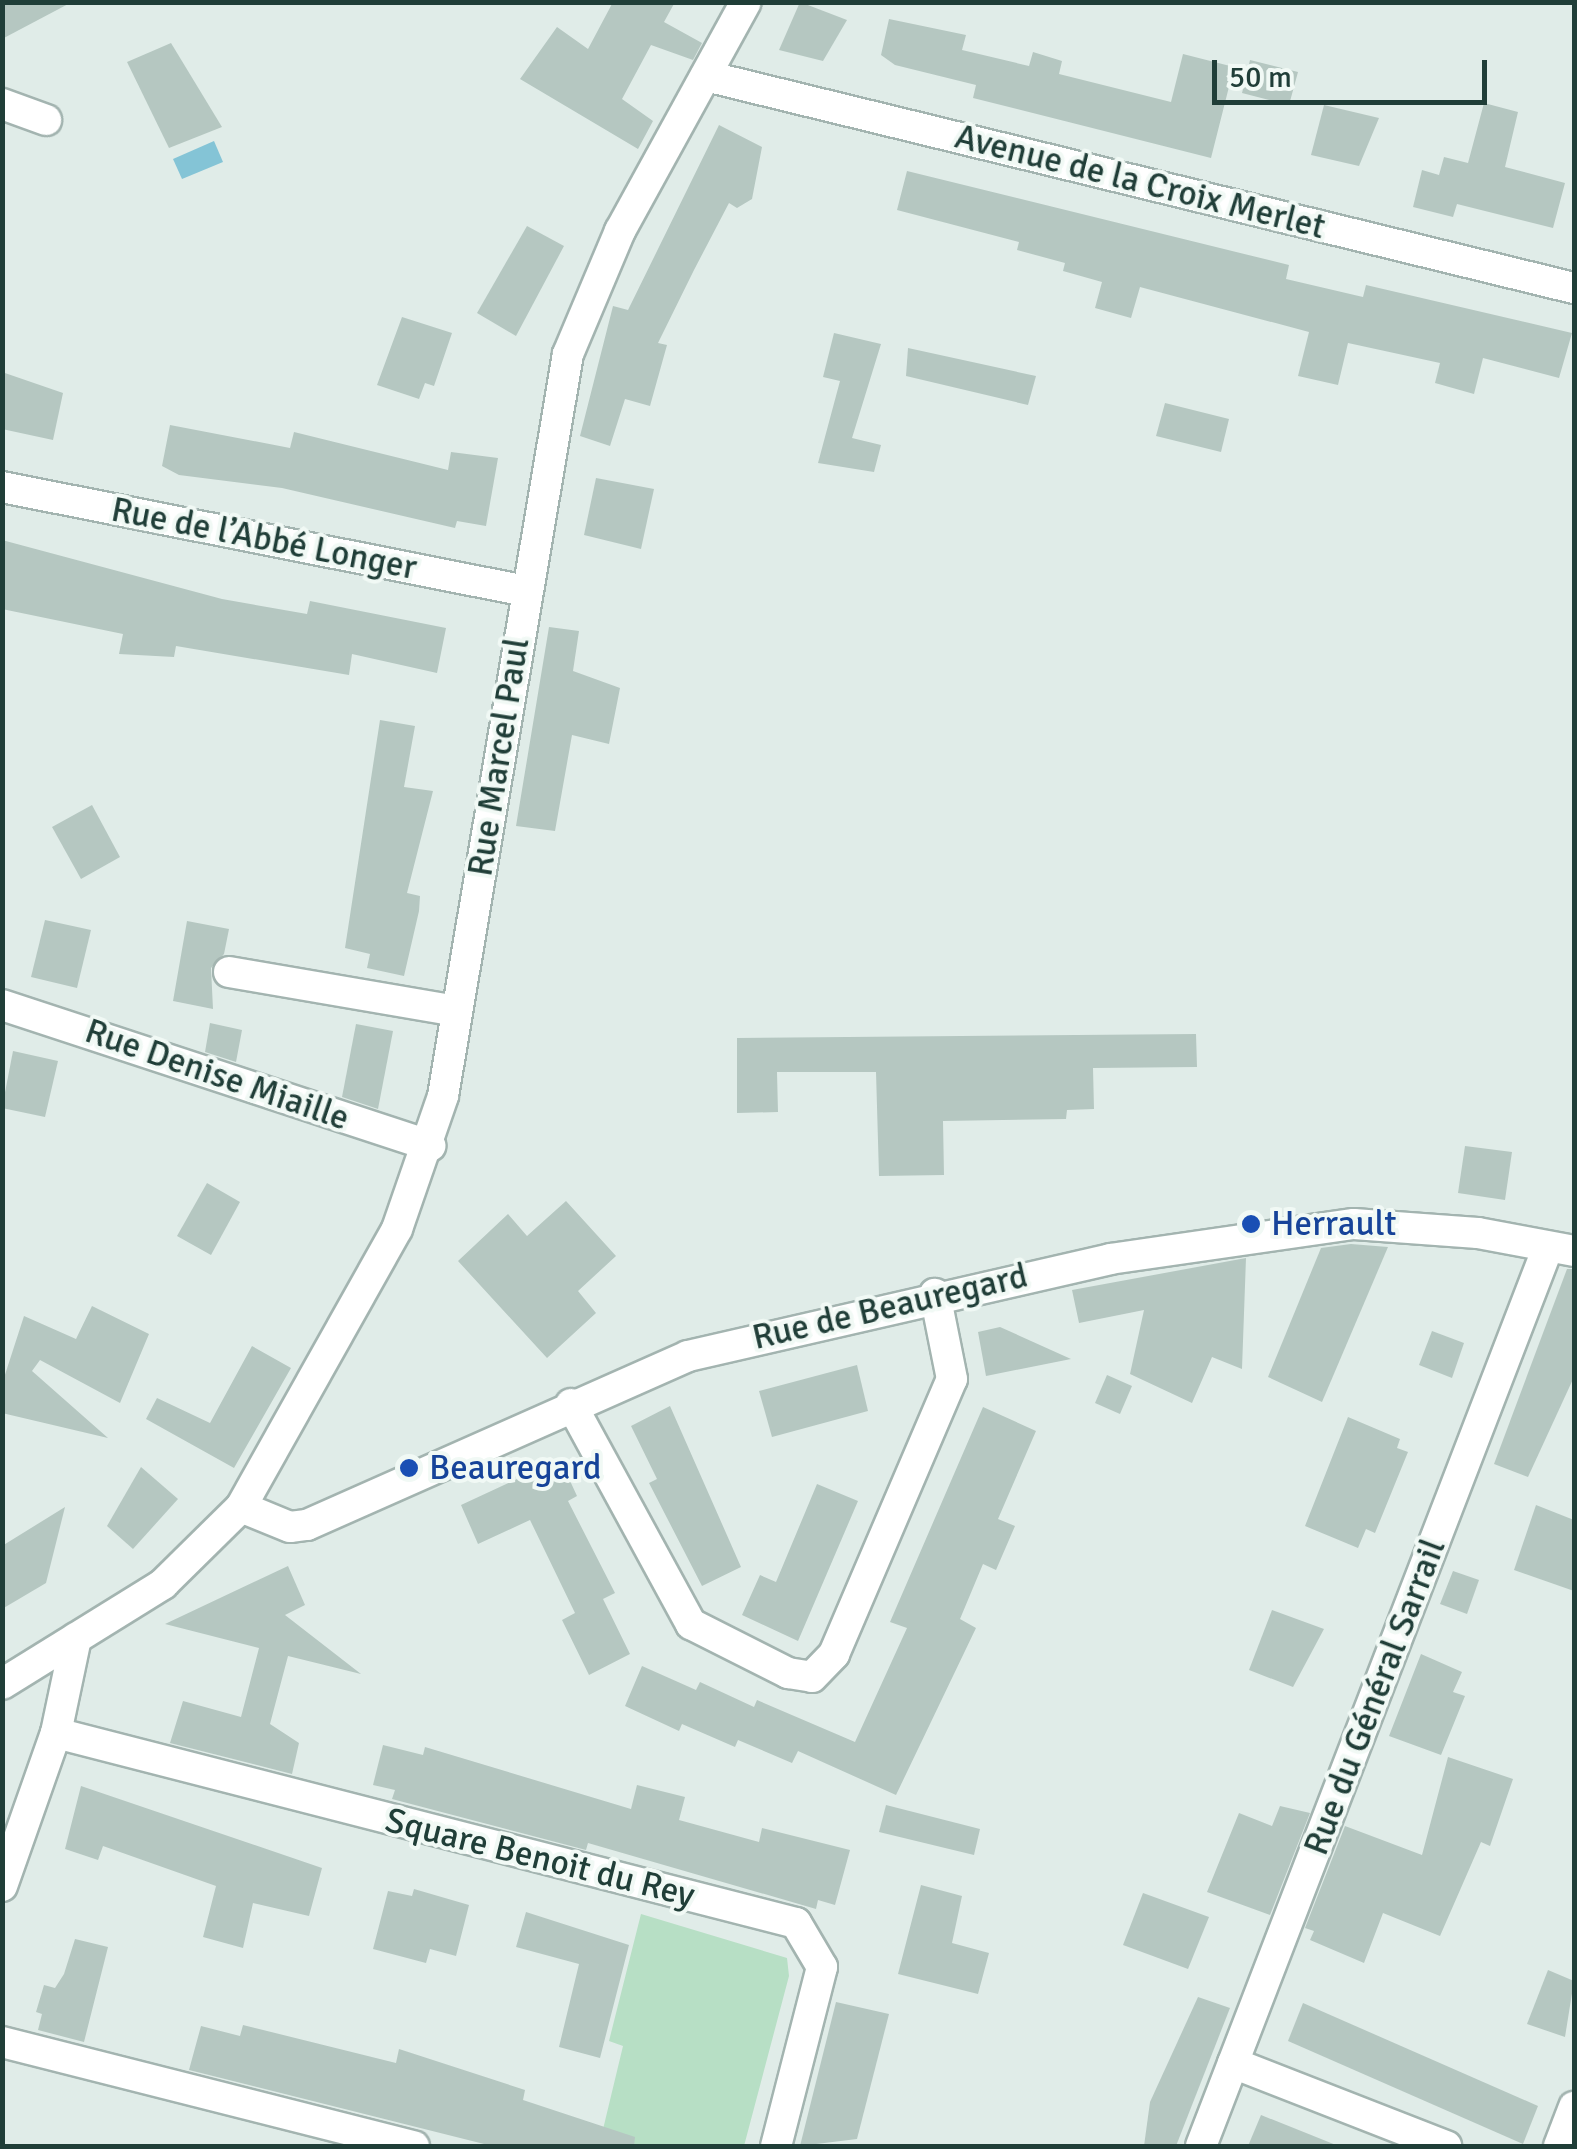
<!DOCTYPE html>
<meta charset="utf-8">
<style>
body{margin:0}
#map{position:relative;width:1577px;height:2149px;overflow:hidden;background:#e0ece8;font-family:Signika,sans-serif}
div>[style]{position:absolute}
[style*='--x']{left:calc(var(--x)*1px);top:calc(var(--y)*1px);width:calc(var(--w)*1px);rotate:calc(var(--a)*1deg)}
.green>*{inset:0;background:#b7dfc5}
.water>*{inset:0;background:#84c4d6}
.building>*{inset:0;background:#b5c7c1}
.roads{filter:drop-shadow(2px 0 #a3b4b0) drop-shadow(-2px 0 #a3b4b0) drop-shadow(0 2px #a3b4b0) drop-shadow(0 -2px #a3b4b0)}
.street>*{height:30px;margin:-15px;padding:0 15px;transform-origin:15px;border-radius:15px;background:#fff}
.dots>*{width:28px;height:28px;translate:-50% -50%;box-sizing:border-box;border:5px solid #f1f9f5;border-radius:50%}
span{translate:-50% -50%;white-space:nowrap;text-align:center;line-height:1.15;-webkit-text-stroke:8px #f1f9f5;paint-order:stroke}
.street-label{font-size:35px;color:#203e38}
.transit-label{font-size:35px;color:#164399}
.left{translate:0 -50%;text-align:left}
.frame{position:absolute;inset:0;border:5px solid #203e38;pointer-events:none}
.scale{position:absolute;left:1212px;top:60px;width:275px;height:45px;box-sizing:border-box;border:5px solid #203e38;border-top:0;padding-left:12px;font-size:30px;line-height:35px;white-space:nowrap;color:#203e38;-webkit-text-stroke:8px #f1f9f5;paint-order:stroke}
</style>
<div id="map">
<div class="green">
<div style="clip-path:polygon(641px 1914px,787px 1958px,789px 1976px,744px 2146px,599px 2146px,623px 2046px,609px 2041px)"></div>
</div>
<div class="water">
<div style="clip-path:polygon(214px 141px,223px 162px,182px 179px,173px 159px)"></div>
</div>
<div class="building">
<div style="clip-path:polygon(2px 2px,72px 2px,2px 39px)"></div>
<div style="clip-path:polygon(613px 2px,675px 2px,664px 22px,702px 43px,693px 60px,651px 45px,622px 99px,653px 121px,638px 149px,520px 79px,557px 27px,588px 49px)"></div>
<div style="clip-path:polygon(800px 2px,847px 20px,823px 61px,779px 50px)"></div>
<div style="clip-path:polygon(889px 19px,966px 35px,962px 50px,1029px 66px,1033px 52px,1062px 61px,1059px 74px,1171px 102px,1183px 54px,1234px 67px,1211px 158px,973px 98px,976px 85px,895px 65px,881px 55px)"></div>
<div style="clip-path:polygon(171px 43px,222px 127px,169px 148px,127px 62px)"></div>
<div style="clip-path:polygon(1250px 60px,1298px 72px,1289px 105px,1242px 93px)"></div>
<div style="clip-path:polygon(1484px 103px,1518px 112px,1505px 167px,1565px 183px,1553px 228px,1457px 204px,1453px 217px,1413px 207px,1422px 170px,1439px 175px,1444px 157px,1468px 163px)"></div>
<div style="clip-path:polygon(1324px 105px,1379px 118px,1359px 166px,1311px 155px)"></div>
<div style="clip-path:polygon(719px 125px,762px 147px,752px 199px,737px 208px,729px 203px,694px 270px,658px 343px,667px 345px,650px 406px,625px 399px,610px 446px,580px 436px,613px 306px,628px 310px)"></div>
<div style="clip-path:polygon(907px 171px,1289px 265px,1286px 279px,1363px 297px,1366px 285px,1572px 333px,1559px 378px,1483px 358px,1474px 394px,1435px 383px,1440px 363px,1348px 343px,1338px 385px,1298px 376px,1309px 332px,1140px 287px,1131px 318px,1095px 308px,1102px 282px,1063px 271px,1065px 263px,1017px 250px,1019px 242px,897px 210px)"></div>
<div style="clip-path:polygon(527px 226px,564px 246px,516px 336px,477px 313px)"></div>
<div style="clip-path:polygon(402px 317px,452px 333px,434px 386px,425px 383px,419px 399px,377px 385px)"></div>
<div style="clip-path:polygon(834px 333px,881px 344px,852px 438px,881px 445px,874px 472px,818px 463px,840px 381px,823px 377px)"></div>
<div style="clip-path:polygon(908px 348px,1036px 376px,1028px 405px,906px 376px)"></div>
<div style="clip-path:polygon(2px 372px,63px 393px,53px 440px,2px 429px)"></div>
<div style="clip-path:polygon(1165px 403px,1229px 419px,1221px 452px,1156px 436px)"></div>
<div style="clip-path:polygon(170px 425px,290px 448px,294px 432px,448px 470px,451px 452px,498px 458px,486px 526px,457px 521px,455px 528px,282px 488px,179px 475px,162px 466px)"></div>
<div style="clip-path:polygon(596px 478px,654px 489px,641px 549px,584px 535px)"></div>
<div style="clip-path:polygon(2px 540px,222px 599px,307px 614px,310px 601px,446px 628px,437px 673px,352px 654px,349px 675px,176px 646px,174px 657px,119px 654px,123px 634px,2px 609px)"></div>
<div style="clip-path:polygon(549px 627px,579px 631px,573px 671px,620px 688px,609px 744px,572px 735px,555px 831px,516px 826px)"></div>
<div style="clip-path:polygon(380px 720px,415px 726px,404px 787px,433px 791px,407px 893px,420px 896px,419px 911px,404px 976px,367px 968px,370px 954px,345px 948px)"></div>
<div style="clip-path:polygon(92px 805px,120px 857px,81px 879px,52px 827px)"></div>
<div style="clip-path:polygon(45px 920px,91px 930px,77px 988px,31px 977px)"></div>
<div style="clip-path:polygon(187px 921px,229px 929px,224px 954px,211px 968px,213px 1009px,173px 1001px)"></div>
<div style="clip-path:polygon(210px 1023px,242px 1030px,236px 1062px,205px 1052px)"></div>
<div style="clip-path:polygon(356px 1024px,393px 1031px,378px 1109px,342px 1097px)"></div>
<div style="clip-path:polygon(1196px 1034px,1197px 1067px,1093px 1068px,1094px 1109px,1067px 1110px,1066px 1119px,943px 1121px,944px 1175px,879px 1176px,876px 1072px,777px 1072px,778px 1112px,737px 1113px,737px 1038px)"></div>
<div style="clip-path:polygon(13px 1051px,58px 1061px,45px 1117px,2px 1108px)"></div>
<div style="clip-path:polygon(1465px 1146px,1512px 1152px,1505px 1200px,1458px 1193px)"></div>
<div style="clip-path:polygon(207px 1183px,240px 1202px,211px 1255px,177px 1236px)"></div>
<div style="clip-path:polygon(566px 1201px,616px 1256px,578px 1291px,596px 1313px,547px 1358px,458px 1261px,508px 1214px,527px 1236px)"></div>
<div style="clip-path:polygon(1351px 1244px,1388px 1247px,1322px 1402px,1268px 1377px,1321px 1248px)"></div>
<div style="clip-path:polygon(1246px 1258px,1242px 1369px,1212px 1357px,1192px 1403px,1130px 1374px,1144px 1310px,1079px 1323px,1072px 1290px)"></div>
<div style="clip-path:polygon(1567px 1269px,1574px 1269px,1574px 1377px,1528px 1477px,1494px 1464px)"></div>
<div style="clip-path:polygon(92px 1306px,149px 1334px,120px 1403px,40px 1360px,32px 1371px,108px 1438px,2px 1413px,2px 1384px,24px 1316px,76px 1339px)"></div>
<div style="clip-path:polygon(1000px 1327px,1071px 1359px,986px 1376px,978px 1332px)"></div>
<div style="clip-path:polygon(1432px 1331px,1464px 1343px,1452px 1378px,1419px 1365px)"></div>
<div style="clip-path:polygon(252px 1346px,291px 1368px,234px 1468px,146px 1419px,157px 1398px,210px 1423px)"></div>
<div style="clip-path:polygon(857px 1365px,868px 1411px,772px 1437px,759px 1391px)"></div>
<div style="clip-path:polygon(1107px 1375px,1132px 1386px,1120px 1414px,1095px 1403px)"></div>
<div style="clip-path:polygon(670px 1406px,741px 1567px,702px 1586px,649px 1483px,657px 1479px,631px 1426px)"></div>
<div style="clip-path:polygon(983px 1407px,1036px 1431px,998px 1519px,1015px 1526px,996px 1570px,983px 1564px,960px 1619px,976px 1628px,896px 1795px,798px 1751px,792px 1763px,738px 1740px,735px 1747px,682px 1724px,679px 1731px,625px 1706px,642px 1666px,696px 1690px,700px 1682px,754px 1707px,757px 1700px,855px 1742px,907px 1628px,890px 1622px)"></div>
<div style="clip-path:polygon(1348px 1417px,1400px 1439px,1397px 1448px,1408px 1452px,1375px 1533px,1366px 1529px,1358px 1548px,1305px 1526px)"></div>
<div style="clip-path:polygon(560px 1459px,577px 1496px,568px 1501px,615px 1593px,603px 1599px,630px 1654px,589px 1675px,562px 1620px,575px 1613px,530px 1520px,478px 1544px,461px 1505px)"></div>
<div style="clip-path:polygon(141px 1467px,178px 1499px,133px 1549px,107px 1526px)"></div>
<div style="clip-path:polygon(817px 1484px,858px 1501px,798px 1641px,742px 1615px,760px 1575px,776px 1582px)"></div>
<div style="clip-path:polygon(1536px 1505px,1574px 1520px,1574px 1591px,1514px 1570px)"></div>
<div style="clip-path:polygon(65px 1507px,46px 1583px,2px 1609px,2px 1546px)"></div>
<div style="clip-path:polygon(288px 1566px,305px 1605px,285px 1615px,361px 1674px,288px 1656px,270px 1724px,299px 1743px,292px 1774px,170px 1743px,183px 1701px,241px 1717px,259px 1648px,165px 1624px)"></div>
<div style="clip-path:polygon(1453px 1571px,1479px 1580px,1467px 1614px,1440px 1604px)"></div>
<div style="clip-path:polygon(1272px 1610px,1324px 1629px,1293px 1687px,1249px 1670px)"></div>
<div style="clip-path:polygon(1421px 1654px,1462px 1672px,1453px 1692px,1465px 1696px,1441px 1755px,1389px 1736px)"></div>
<div style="clip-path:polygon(383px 1745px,423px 1755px,425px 1747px,631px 1809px,637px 1785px,685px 1797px,679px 1820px,759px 1842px,762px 1828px,850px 1850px,835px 1905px,818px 1900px,816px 1909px,588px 1843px,586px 1850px,392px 1799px,395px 1790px,373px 1785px)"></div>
<div style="clip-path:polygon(1448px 1757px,1513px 1779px,1490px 1846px,1481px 1842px,1440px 1936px,1383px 1913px,1364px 1963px,1310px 1940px,1314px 1931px,1305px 1928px,1345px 1826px,1422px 1855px)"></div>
<div style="clip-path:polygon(81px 1786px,322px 1868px,309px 1916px,253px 1903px,243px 1948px,203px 1937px,216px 1886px,103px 1846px,98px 1860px,65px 1849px)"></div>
<div style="clip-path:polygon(886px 1805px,980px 1829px,974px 1855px,879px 1832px)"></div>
<div style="clip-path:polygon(1280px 1806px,1310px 1813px,1270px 1915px,1207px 1892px,1239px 1813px,1272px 1826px)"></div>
<div style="clip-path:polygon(921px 1885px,962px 1896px,952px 1943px,989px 1953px,978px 1994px,898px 1974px)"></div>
<div style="clip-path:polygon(414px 1889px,469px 1905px,456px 1956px,430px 1949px,426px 1963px,373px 1949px,388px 1891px,412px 1896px)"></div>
<div style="clip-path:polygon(1143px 1893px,1209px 1917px,1188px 1969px,1123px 1945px)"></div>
<div style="clip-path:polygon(526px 1912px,629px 1945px,600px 2058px,559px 2047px,579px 1964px,516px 1947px)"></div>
<div style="clip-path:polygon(75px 1939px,108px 1947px,84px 2042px,38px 2030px,42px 2014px,36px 2012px,44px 1985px,55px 1988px,64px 1974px)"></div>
<div style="clip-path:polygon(1548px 1970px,1574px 1981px,1565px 2037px,1527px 2024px)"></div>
<div style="clip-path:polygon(1198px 1997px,1230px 2008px,1176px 2146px,1144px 2146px,1150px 2102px)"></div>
<div style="clip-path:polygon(836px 2002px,889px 2014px,857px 2139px,800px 2146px)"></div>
<div style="clip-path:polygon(1303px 2003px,1538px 2106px,1523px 2144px,1288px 2041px)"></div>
<div style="clip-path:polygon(243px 2025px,396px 2063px,399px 2049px,525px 2090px,523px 2100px,635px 2137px,634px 2146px,492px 2146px,189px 2070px,201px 2026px,240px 2036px)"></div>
<div style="clip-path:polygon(1261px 2115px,1336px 2145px,1336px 2146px,1248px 2146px)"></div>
</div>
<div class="roads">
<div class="street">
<div style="--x:706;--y:76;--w:894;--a:13.73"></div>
<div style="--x:2;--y:104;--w:47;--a:20"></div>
<div style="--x:2;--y:487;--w:534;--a:11.23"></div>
<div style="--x:229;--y:972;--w:231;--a:9.7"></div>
<div style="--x:2;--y:1005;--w:451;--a:18.2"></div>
<div style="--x:571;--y:1404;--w:251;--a:61.4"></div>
<div style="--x:691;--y:1624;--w:109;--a:26.8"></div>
<div style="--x:788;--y:1673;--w:24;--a:9"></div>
<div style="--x:812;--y:1677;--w:32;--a:-46"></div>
<div style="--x:834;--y:1654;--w:299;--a:-66.8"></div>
<div style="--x:952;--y:1379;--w:87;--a:-101.3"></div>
<div style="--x:241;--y:1507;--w:53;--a:22.2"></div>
<div style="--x:290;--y:1527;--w:17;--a:-7"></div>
<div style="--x:307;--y:1525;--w:417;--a:-23.9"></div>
<div style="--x:688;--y:1356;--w:433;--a:-12.9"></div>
<div style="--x:1110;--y:1259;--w:246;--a:-8.2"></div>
<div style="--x:1354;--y:1224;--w:124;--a:4.2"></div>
<div style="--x:1478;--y:1233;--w:98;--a:10.6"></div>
<div style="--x:2;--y:1684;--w:190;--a:-31.8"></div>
<div style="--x:163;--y:1584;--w:110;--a:-44.6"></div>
<div style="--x:241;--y:1507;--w:319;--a:-60.7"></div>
<div style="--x:397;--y:1229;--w:141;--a:-70.9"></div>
<div style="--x:443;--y:1096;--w:752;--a:-80.44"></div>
<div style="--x:568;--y:354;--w:134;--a:-67.1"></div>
<div style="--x:620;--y:231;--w:261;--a:-61.2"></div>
<div style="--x:56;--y:1733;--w:764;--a:14.4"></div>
<div style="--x:796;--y:1923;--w:51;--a:59.4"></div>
<div style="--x:822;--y:1967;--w:185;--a:104.4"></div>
<div style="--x:2;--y:1886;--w:162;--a:-70.6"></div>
<div style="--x:56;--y:1733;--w:97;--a:-78.1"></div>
<div style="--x:2;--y:2042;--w:425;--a:14.2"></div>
<div style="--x:1233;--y:2063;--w:229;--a:21.3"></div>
<div style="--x:1201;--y:2146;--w:964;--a:-68.89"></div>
<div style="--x:1559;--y:2146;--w:42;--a:-69"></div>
</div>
</div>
<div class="dots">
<div style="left:1251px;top:1224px;background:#1a4fb4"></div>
<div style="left:409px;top:1468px;background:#1a4fb4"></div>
</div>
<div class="street-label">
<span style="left:1140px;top:182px;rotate:14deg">Avenue de la Croix Merlet</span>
<span style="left:264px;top:539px;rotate:11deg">Rue de l’Abbé Longer</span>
<span style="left:499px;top:757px;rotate:-81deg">Rue Marcel Paul</span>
<span style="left:217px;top:1075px;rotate:19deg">Rue Denise Miaille</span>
<span style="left:890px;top:1307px;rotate:-13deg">Rue de Beauregard</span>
<span style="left:1375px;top:1697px;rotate:-69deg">Rue du Général Sarrail</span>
<span style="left:540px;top:1858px;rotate:14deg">Square Benoit du Rey</span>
</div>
<div class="transit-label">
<span class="left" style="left:1271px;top:1224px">Herrault</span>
<span class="left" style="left:429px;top:1468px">Beauregard</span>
</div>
<div class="frame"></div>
<div class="scale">50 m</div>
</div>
